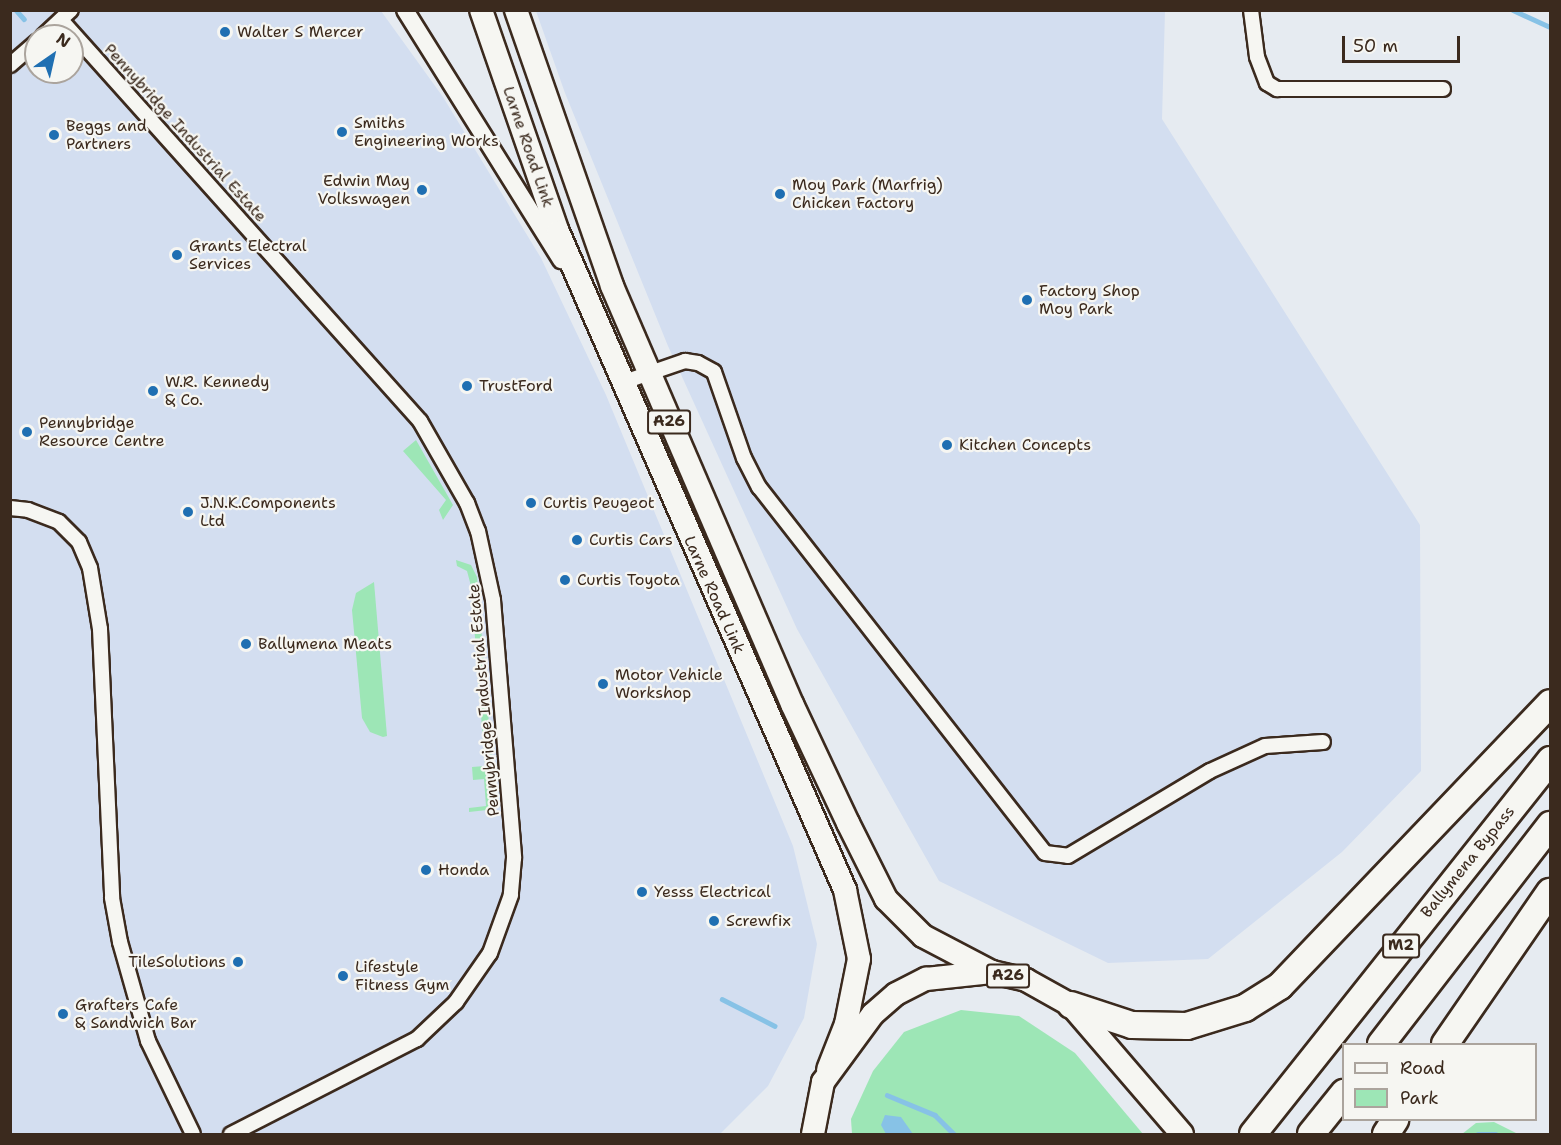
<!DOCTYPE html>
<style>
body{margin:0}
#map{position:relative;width:1561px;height:1145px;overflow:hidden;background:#e6ebf1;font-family:"Shantell Sans",sans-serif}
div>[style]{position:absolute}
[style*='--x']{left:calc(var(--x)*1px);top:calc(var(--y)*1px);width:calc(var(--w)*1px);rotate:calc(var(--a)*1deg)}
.built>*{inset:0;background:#d3def0}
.green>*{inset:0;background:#9de6b6}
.water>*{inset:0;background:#87c2e6}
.stream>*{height:4.5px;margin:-2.25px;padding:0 2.25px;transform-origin:2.25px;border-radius:2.25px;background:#87c2e6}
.roads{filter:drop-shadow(2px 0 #3b2a1e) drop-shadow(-2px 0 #3b2a1e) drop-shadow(0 2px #3b2a1e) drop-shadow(0 -2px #3b2a1e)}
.minor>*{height:14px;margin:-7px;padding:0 7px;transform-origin:7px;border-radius:7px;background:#f6f6f2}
.tertiary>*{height:16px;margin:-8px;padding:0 8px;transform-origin:8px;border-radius:8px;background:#f6f6f2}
.primary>*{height:22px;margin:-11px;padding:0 11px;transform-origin:11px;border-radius:11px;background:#f6f6f2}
.trunk>*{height:22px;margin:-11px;padding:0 11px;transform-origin:11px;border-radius:11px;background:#f6f6f2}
.motorway>*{height:26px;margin:-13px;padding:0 13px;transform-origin:13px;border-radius:13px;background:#f6f6f2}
.dots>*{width:16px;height:16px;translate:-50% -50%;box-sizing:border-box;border:3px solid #f6f6f2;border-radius:50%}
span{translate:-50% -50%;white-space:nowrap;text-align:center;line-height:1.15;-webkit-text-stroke:4.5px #f6f6f2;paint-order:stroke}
.shield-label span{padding:2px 4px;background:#f6f6f2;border:2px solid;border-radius:4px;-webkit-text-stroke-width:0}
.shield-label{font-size:15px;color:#3b2a1e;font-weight:700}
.poi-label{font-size:16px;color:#3b2a1e}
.left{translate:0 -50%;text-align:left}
.right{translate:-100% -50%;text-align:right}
.street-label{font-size:16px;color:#3b2a1e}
.frame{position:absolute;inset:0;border:12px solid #3b2a1e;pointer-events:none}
.legend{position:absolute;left:1342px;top:1043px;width:195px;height:78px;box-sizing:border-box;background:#f6f6f2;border:2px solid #aba49d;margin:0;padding:8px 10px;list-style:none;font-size:18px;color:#3b2a1e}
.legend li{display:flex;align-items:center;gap:12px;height:30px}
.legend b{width:30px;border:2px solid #aba49d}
.north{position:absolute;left:24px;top:24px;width:60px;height:60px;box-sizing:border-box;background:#f6f6f2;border:2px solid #aba49d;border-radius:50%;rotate:34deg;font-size:16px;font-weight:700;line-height:24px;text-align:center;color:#3b2a1e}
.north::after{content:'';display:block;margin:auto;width:21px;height:27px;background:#1f6fb2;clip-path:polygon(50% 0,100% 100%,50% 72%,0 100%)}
.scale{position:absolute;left:1342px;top:36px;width:118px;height:27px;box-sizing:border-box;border:3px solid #3b2a1e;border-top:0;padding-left:8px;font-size:18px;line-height:21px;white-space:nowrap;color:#3b2a1e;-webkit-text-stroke:4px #f6f6f2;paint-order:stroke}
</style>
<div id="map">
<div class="built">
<div style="clip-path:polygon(evenodd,11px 11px,381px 11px,443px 97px,541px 258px,606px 395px,793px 846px,817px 944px,804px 1018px,768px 1086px,720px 1134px,11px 1134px,11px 11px,36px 36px,72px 36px,72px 72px,36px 72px,36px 36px)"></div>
<div style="clip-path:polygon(536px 11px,1165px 11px,1162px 119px,1420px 525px,1421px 771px,1342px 852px,1208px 959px,1108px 963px,939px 881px,797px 629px,668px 346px,565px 93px)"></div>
</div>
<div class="green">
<div style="clip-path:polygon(416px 440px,453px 505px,443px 520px,439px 510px,446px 500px,403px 451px)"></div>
<div style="clip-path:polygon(456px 560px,471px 565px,477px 577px,496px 809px,469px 812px,469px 808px,486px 806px,484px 779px,473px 780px,472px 767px,485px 766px,471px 586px,467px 571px,457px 566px)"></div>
<div style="clip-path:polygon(374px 582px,387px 736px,383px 737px,370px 732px,362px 718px,352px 610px,356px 593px)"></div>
<div style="clip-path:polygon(961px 1010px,1019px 1016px,1075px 1053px,1143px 1134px,852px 1134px,851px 1119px,873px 1071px,904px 1032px)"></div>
<div style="clip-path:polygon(1494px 1122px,1518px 1134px,1462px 1134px,1476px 1123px)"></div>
</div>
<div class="water">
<div style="clip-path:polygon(885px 1115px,901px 1117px,913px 1134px,886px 1134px,881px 1125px)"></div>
</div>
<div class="stream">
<div style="--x:16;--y:10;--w:12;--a:48"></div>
<div style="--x:1513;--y:10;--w:41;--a:24.7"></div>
<div style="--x:722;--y:999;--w:59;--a:27"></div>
<div style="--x:887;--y:1095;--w:52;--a:22.6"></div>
<div style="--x:935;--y:1115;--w:27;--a:45"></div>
<div style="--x:1478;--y:1134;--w:18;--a:0"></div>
</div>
<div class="roads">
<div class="minor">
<div style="--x:1251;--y:10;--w:47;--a:82.7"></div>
<div style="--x:1257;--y:57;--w:28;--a:69"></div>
<div style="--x:1267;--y:83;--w:12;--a:31"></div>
<div style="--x:1277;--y:89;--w:166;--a:0"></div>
<div style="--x:61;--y:20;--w:538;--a:48.16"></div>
<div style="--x:420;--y:421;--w:95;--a:60.2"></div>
<div style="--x:467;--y:503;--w:30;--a:69"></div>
<div style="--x:478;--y:531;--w:71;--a:77.7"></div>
<div style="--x:493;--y:600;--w:259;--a:85.3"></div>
<div style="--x:514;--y:858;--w:37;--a:95"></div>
<div style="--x:511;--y:895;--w:62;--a:109.9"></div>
<div style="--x:490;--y:953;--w:60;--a:124.8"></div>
<div style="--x:456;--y:1002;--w:54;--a:136.5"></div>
<div style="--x:417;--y:1039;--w:209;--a:152.9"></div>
<div style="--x:43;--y:36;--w:38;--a:-43"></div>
<div style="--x:10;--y:65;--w:35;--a:-41"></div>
<div style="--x:621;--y:383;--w:68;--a:-19"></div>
<div style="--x:685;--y:361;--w:13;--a:9"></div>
<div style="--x:698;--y:363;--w:18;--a:29"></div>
<div style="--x:714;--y:372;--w:91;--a:70.8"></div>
<div style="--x:744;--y:458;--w:33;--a:63"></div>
<div style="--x:759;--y:487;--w:464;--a:52"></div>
<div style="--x:1045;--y:853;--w:23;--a:7"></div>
<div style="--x:1068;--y:856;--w:165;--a:-30.9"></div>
<div style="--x:1210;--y:771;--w:60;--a:-24.4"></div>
<div style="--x:1265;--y:746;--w:58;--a:-3.9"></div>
<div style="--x:10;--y:508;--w:18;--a:6"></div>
<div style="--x:28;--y:510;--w:33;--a:21"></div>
<div style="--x:59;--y:522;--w:28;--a:45"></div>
<div style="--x:79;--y:542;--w:28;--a:67"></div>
<div style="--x:90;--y:568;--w:62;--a:80.7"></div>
<div style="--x:100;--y:629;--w:269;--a:87.4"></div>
<div style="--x:112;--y:898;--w:45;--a:79.7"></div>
<div style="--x:120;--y:942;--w:103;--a:74.2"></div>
<div style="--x:148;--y:1041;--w:103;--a:64.2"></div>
</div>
<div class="tertiary">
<div style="--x:405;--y:10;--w:295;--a:58"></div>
</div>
<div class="primary">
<div style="--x:481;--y:10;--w:235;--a:70.9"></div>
<div style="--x:558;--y:232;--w:718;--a:66.43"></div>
<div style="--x:845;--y:890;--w:70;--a:78.5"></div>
<div style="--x:859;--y:959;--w:66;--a:101.3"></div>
<div style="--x:846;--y:1024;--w:49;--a:111.4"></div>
<div style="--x:516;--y:10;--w:292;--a:70.8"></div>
<div style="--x:612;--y:286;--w:455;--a:66.7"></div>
<div style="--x:792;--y:704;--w:132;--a:64.8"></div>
<div style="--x:848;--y:823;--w:85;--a:63.4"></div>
<div style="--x:886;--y:899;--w:52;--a:45"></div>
<div style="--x:923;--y:936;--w:78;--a:27.6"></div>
</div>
<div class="trunk">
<div style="--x:813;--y:1134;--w:53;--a:-79.1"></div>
<div style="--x:823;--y:1082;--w:84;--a:-53.7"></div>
<div style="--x:873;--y:1014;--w:30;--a:-41"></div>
<div style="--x:896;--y:994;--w:34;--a:-27"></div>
<div style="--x:926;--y:979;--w:66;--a:-6.1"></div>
<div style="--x:992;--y:972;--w:35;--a:13"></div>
<div style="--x:1026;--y:980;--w:51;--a:29.1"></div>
<div style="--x:1071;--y:1005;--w:170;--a:49.3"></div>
</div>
<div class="motorway">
<div style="--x:1071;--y:1005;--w:64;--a:18.2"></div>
<div style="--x:1132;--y:1025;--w:55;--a:1"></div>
<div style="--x:1187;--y:1026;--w:61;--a:-17.2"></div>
<div style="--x:1245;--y:1008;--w:41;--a:-32.2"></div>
<div style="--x:1280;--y:986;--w:391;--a:-46.3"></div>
<div style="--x:1381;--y:1044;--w:277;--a:-52.3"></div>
<div style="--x:1445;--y:1044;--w:185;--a:-55.4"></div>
<div style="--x:1253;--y:1134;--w:478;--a:-51.5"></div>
<div style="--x:1311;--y:1134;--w:53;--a:-51.2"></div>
<div style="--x:1386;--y:1134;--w:17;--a:-57"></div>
</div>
</div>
<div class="dots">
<div style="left:225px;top:32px;background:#1f6fb2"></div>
<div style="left:342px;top:132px;background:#1f6fb2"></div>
<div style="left:54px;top:135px;background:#1f6fb2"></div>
<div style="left:422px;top:190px;background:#1f6fb2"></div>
<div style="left:780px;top:194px;background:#1f6fb2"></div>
<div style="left:177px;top:255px;background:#1f6fb2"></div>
<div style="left:1027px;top:300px;background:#1f6fb2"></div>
<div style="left:467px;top:386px;background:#1f6fb2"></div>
<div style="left:153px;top:391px;background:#1f6fb2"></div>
<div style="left:27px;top:432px;background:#1f6fb2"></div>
<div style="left:947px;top:445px;background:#1f6fb2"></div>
<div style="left:531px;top:503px;background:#1f6fb2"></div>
<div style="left:188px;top:512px;background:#1f6fb2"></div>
<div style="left:577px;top:540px;background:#1f6fb2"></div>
<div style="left:565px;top:580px;background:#1f6fb2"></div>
<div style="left:246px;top:644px;background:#1f6fb2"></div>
<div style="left:603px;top:684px;background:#1f6fb2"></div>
<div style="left:426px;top:870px;background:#1f6fb2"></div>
<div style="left:642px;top:892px;background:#1f6fb2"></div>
<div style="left:714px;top:921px;background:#1f6fb2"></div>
<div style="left:238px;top:962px;background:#1f6fb2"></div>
<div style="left:343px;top:976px;background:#1f6fb2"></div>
<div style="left:63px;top:1014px;background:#1f6fb2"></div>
</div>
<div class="shield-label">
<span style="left:669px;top:422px">A26</span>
<span style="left:1401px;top:946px">M2</span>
<span style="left:1008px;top:976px">A26</span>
</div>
<div class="poi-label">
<span class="left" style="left:237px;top:32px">Walter S Mercer</span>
<span class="left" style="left:354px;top:132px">Smiths<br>Engineering Works</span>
<span class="left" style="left:66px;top:135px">Beggs and<br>Partners</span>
<span class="right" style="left:410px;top:190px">Edwin May<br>Volkswagen</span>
<span class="left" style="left:792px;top:194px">Moy Park (Marfrig)<br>Chicken Factory</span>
<span class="left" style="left:189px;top:255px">Grants Electral<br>Services</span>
<span class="left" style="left:1039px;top:300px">Factory Shop<br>Moy Park</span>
<span class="left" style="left:165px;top:391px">W.R. Kennedy<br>&amp; Co.</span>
<span class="left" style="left:479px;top:386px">TrustFord</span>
<span class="left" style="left:39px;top:432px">Pennybridge<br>Resource Centre</span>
<span class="left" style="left:959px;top:445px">Kitchen Concepts</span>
<span class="left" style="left:200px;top:512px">J.N.K.Components<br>Ltd</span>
<span class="left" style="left:543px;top:503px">Curtis Peugeot</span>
<span class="left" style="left:589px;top:540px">Curtis Cars</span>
<span class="left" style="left:577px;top:580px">Curtis Toyota</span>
<span class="left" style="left:258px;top:644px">Ballymena Meats</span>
<span class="left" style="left:615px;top:684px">Motor Vehicle<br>Workshop</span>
<span class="left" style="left:438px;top:870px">Honda</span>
<span class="left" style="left:654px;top:892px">Yesss Electrical</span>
<span class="left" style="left:726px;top:921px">Screwfix</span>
<span class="right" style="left:226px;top:962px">TileSolutions</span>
<span class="left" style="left:355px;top:976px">Lifestyle<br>Fitness Gym</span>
<span class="left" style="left:75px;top:1014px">Grafters Cafe<br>&amp; Sandwich Bar</span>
</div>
<div class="street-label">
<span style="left:185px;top:133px;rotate:48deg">Pennybridge Industrial Estate</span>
<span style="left:528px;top:147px;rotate:71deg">Larne Road Link</span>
<span style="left:714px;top:595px;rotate:66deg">Larne Road Link</span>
<span style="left:484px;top:700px;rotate:-95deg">Pennybridge Industrial Estate</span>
<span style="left:1468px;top:862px;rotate:-51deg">Ballymena Bypass</span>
</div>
<div class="frame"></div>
<ul class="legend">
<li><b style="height:8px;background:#f6f6f2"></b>Road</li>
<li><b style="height:16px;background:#9de6b6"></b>Park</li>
</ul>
<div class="north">N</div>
<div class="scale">50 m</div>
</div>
